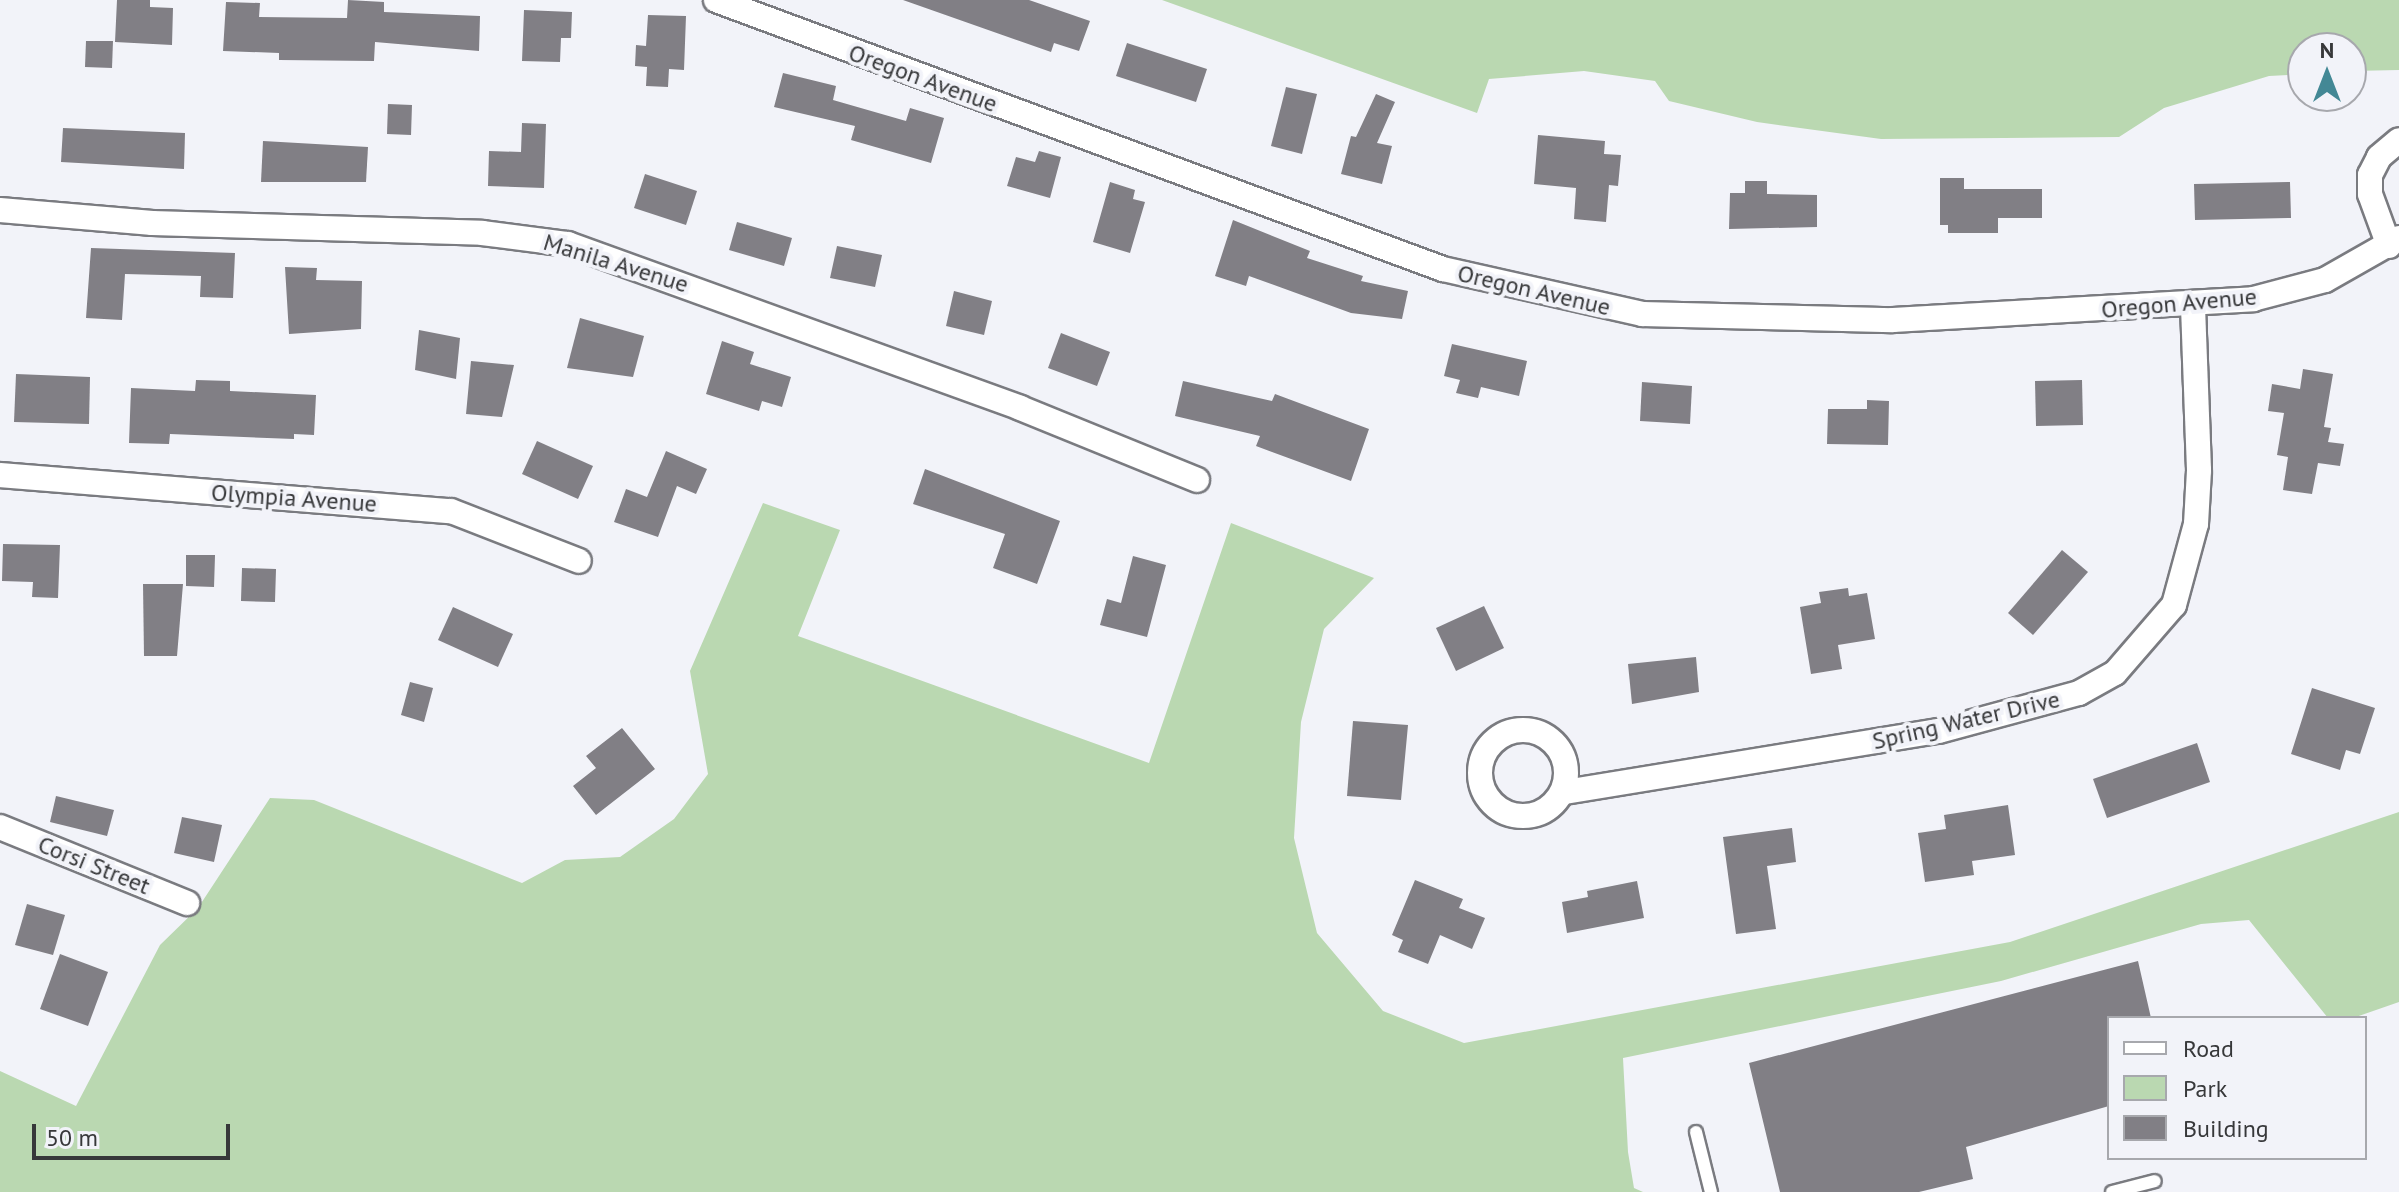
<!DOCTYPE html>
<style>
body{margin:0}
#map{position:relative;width:2399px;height:1192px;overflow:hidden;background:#f2f3f9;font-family:"PT Sans",sans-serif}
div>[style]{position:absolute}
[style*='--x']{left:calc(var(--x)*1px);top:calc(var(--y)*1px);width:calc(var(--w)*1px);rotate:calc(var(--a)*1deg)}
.green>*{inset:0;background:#bad8b1}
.building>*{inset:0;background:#817f85}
.roads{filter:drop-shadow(2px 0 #7a7b80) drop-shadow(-2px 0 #7a7b80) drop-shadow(0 2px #7a7b80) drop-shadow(0 -2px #7a7b80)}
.service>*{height:12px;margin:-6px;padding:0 6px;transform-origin:6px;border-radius:6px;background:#fff}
.minor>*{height:24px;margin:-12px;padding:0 12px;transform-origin:12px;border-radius:12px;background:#fff}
.minor>.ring{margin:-12px;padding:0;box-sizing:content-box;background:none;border:24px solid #fff;border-radius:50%}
span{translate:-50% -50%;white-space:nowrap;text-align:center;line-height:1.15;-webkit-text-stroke:8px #f2f3f9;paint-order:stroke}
.street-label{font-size:24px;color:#37383a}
.legend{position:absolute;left:2107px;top:1016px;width:260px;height:144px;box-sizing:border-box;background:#f2f3f9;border:2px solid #a7a8ad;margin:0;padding:10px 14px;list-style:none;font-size:24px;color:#37383a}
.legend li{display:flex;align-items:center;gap:16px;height:40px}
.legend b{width:40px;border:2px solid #a7a8ad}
.north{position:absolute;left:2287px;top:32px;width:80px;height:80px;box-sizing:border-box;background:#f2f3f9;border:2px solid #a7a8ad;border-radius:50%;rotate:0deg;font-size:22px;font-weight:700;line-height:32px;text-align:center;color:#37383a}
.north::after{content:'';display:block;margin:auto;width:28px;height:36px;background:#438895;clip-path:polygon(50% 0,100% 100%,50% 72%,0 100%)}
.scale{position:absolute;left:32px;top:1124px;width:198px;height:36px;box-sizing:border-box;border:4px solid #37383a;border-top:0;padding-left:10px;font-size:24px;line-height:28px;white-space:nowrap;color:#37383a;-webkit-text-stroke:6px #f2f3f9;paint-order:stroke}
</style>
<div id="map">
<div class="green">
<div style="clip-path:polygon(1162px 0,2399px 0,2399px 70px,2351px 71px,2351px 48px,2303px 48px,2303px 74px,2269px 76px,2164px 108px,2119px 137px,1881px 139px,1757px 122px,1669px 101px,1655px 81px,1584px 71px,1489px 79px,1477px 113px)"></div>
<div style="clip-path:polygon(763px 503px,840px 530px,798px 636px,1149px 763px,1231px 523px,1374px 578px,1324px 629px,1301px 722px,1294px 838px,1317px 933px,1383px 1011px,1464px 1043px,2010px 942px,2399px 812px,2399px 1002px,2353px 1018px,2328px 1018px,2249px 920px,2201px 924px,2001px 981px,1623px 1058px,1628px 1152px,1634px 1188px,1643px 1192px,0 1192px,0 1071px,76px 1106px,160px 945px,198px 908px,270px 798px,314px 800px,522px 883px,565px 860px,620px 857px,674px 819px,708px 774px,690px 671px)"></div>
</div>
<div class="building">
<div style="clip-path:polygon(117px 0,150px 0,150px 7px,173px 8px,172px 45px,115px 42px)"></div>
<div style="clip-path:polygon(348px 0,384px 2px,384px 12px,480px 16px,479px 51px,375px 42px,374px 61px,279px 60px,279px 53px,223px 51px,226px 2px,260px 3px,259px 17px,347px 18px)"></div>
<div style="clip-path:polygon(903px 0,1029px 0,1090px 21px,1079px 51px,1054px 43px,1051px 52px)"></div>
<div style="clip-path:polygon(524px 10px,572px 12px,571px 38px,561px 38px,560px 62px,522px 61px)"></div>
<div style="clip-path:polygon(648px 15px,686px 16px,684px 70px,669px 69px,668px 87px,646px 86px,647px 67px,635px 66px,636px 45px,646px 46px)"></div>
<div style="clip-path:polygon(86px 41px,113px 41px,112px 68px,85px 67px)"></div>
<div style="clip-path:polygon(1127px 43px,1207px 69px,1196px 102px,1116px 76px)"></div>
<div style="clip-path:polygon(783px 73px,836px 86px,833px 100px,906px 121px,910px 108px,944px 118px,931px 163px,851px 140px,855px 126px,774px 107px)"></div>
<div style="clip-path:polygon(1286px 87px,1317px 94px,1302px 154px,1271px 146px)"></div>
<div style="clip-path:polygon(1376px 94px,1395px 102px,1377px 143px,1392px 146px,1382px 184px,1341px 174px,1351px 136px,1356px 137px)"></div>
<div style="clip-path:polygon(388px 104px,412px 105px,411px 135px,387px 134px)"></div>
<div style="clip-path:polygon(522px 123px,546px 124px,544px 188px,488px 186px,489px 151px,521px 152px)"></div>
<div style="clip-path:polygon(63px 128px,185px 133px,184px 169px,61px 162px)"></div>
<div style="clip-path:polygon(1538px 135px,1605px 141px,1604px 154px,1621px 155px,1618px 186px,1609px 185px,1606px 222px,1574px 219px,1576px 188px,1534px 184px)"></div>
<div style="clip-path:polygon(263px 141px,368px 147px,366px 182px,261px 182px)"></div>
<div style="clip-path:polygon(1039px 151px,1061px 157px,1050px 198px,1007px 186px,1016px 157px,1035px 162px)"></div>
<div style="clip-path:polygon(645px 174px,697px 191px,686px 225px,634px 208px)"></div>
<div style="clip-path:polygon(1940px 178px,1964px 178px,1964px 189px,2042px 189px,2042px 218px,1998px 218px,1998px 233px,1948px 233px,1948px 225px,1940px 225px)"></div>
<div style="clip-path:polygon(1745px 181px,1767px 181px,1767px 194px,1817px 195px,1817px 227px,1729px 229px,1730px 193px,1745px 193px)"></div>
<div style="clip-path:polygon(1110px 182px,1135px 190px,1133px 199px,1145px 202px,1130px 253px,1093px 242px)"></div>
<div style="clip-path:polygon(2290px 182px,2291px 218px,2195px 220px,2194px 184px)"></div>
<div style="clip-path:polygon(1233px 220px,1310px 251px,1307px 258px,1363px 276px,1361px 281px,1408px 291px,1402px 319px,1351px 313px,1249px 276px,1246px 286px,1215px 276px)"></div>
<div style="clip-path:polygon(737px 222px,792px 238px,784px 266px,729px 250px)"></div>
<div style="clip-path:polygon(837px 246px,882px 255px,875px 287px,830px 278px)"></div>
<div style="clip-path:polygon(91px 248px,235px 253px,233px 298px,200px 297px,201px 276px,125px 274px,122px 320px,86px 318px)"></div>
<div style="clip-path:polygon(285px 267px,317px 268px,316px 280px,362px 281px,361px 329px,289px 334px)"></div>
<div style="clip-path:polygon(954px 291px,992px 301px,984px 335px,946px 326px)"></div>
<div style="clip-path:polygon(580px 318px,644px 336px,633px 377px,567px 368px)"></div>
<div style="clip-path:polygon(419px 330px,460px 338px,456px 379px,415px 370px)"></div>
<div style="clip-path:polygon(1061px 333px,1110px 352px,1097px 386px,1048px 368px)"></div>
<div style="clip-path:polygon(722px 341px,754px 352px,750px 364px,791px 377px,782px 407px,762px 401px,759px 411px,706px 394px)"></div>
<div style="clip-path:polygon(1452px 344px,1527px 361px,1519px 396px,1481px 387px,1478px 398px,1456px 393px,1460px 380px,1444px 376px)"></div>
<div style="clip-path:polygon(471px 361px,514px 365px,502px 417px,466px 414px)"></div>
<div style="clip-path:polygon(2303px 369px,2333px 374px,2324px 427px,2331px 428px,2328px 442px,2344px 444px,2340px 466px,2318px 463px,2312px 494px,2283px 490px,2288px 457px,2277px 455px,2284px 413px,2268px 411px,2272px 384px,2300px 389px)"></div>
<div style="clip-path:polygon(16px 374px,90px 377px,89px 424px,14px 422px)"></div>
<div style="clip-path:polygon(196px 380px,230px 381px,230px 391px,316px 395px,314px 435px,294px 434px,294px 439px,170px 434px,169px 444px,129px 443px,131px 388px,195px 391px)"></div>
<div style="clip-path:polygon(2082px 380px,2083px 425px,2036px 426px,2035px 381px)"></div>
<div style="clip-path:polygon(1183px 381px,1272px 401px,1275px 394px,1369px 429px,1351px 481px,1256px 446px,1260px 436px,1175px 416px)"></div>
<div style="clip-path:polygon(1642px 382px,1692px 386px,1690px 424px,1640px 421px)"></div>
<div style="clip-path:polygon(1867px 400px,1889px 401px,1888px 445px,1827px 444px,1828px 409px,1867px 409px)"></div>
<div style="clip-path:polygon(537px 441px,593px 466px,578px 499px,522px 474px)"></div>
<div style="clip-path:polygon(666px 451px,707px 469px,696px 494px,677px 486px,658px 537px,614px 522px,626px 489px,647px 497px)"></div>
<div style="clip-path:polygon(925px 469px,1060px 521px,1037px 584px,993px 568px,1005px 534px,913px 504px)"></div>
<div style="clip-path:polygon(3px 544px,60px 545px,58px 598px,32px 597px,33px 582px,2px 581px)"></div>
<div style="clip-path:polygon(2062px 550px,2088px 572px,2033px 635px,2008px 613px)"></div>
<div style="clip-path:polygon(186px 555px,215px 555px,214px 587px,186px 586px)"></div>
<div style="clip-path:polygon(1133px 556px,1166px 565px,1147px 637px,1100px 625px,1107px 599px,1121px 603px)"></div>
<div style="clip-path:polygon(242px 568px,276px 569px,275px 602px,241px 601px)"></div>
<div style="clip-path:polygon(143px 584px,183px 584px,177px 656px,144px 656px)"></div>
<div style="clip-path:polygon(1848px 588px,1849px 596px,1867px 593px,1875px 639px,1838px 645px,1842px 669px,1811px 674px,1800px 607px,1821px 603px,1819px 592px)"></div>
<div style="clip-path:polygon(1484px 606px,1504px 648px,1456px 671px,1436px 628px)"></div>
<div style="clip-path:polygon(453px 607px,513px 634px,498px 667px,438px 640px)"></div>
<div style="clip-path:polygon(1696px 657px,1699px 692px,1632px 704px,1628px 664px)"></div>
<div style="clip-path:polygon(410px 682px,433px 688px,424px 722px,401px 715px)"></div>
<div style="clip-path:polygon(2312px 688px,2375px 708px,2360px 754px,2346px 750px,2340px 770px,2291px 754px)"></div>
<div style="clip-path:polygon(1353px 721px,1408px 725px,1401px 800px,1347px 796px)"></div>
<div style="clip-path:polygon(622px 728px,655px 769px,596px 815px,573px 786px,596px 768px,586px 756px)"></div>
<div style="clip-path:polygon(2197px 743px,2210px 782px,2107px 818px,2093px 779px)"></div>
<div style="clip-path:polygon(56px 796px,114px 810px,107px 836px,50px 822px)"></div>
<div style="clip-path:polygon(2008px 805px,2015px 855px,1972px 861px,1974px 875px,1925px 882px,1918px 833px,1946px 829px,1944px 815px)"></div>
<div style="clip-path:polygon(182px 817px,222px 825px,214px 862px,174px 853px)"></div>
<div style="clip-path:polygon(1792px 828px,1796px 862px,1767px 866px,1776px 929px,1736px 934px,1723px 837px)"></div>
<div style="clip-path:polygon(1415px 880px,1463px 899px,1459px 908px,1485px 918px,1472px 949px,1440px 935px,1428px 964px,1398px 952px,1403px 940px,1392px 935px)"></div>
<div style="clip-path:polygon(1637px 881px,1644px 918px,1567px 933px,1562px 902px,1588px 897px,1587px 891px)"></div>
<div style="clip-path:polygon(27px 904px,65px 915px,53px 955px,15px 945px)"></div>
<div style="clip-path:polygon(60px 954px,108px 972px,88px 1026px,40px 1009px)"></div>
<div style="clip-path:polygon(2138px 961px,2151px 1018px,2109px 1018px,2109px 1106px,1966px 1147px,1973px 1179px,1919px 1192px,1780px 1192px,1749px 1063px)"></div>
</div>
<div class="roads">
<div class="service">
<div style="--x:1696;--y:1132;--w:62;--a:76"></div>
<div style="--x:2112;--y:1192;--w:44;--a:-14.3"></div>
</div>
<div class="minor">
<div style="--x:716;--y:0;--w:775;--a:20.31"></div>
<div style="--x:1443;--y:269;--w:204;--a:12.7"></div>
<div style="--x:1642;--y:314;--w:251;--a:1.4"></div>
<div style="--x:1893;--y:320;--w:361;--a:-3.3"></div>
<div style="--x:2253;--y:299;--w:74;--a:-14.8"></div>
<div style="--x:2325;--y:280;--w:85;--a:-29.6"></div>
<div style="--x:0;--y:210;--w:153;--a:4.9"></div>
<div style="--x:152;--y:223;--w:330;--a:1.7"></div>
<div style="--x:482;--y:233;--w:87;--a:7.3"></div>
<div style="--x:568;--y:244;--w:481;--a:19.9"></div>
<div style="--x:1020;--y:408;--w:191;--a:22.1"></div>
<div style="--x:2389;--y:246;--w:55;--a:-110.1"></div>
<div style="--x:2370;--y:194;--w:19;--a:-90"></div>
<div style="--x:2370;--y:175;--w:20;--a:-63"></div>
<div style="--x:2379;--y:157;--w:26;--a:-40"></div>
<div style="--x:0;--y:475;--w:452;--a:4.6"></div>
<div style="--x:451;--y:511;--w:137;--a:21.3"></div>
<div class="ring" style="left:1480px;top:730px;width:62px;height:62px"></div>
<div style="--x:1565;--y:792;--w:379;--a:-9.3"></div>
<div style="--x:1939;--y:731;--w:145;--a:-15.2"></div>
<div style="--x:2079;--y:693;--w:41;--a:-29.1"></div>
<div style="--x:2115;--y:673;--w:90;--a:-49.1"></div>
<div style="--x:2174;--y:605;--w:84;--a:-74.8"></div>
<div style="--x:2196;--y:524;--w:54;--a:-86.8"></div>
<div style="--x:2199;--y:470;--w:167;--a:-92.1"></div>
<div style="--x:0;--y:827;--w:202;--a:22.1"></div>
</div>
</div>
<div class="street-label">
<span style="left:923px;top:78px;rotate:20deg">Oregon Avenue</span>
<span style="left:616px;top:263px;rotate:17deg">Manila Avenue</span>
<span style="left:1534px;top:290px;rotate:13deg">Oregon Avenue</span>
<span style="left:2179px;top:303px;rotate:-5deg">Oregon Avenue</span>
<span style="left:294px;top:498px;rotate:4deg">Olympia Avenue</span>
<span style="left:1966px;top:720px;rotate:-13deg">Spring Water Drive</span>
<span style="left:94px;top:865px;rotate:22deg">Corsi Street</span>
</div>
<ul class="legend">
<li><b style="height:10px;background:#fff"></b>Road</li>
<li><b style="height:22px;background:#bad8b1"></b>Park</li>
<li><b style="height:22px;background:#817f85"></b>Building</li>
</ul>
<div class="north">N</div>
<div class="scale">50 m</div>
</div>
